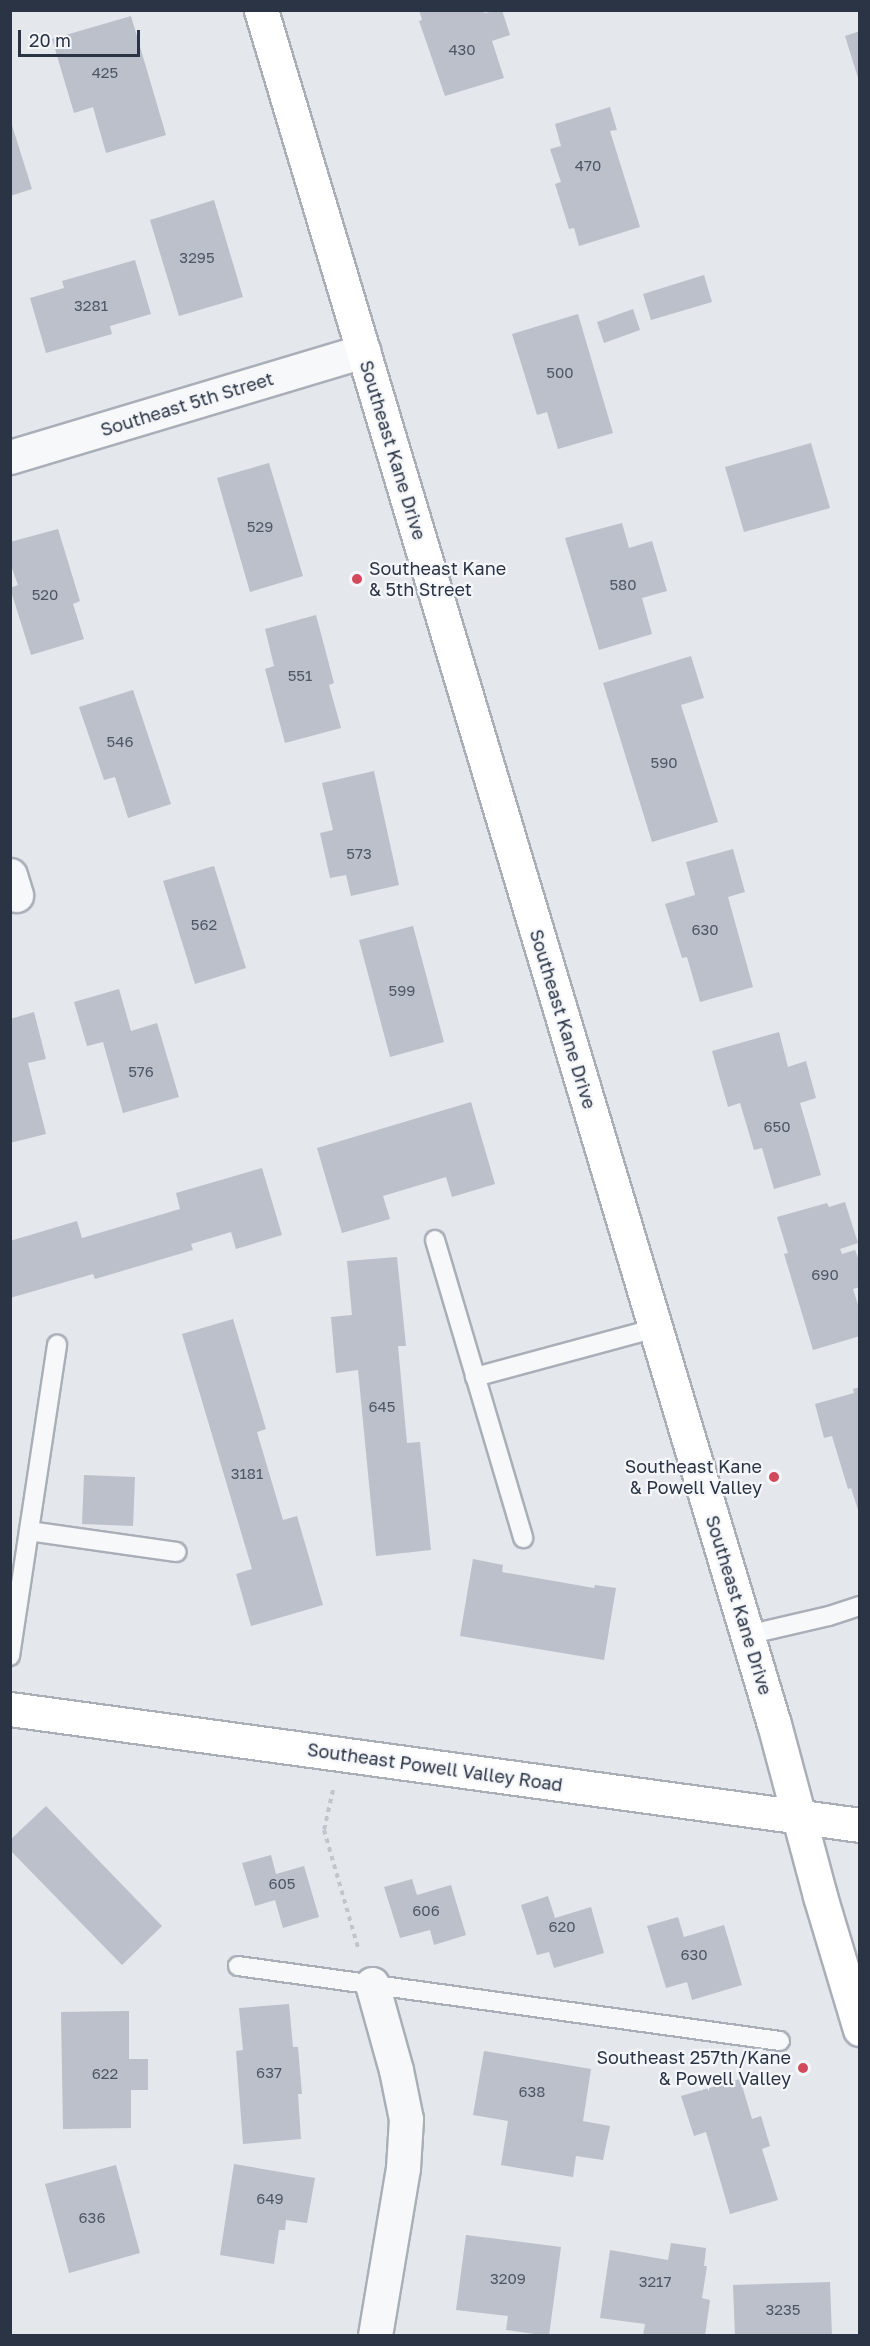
<!DOCTYPE html>
<style>
body{margin:0}
#map{position:relative;width:870px;height:2346px;overflow:hidden;background:#e4e7ec;font-family:"Golos Text",sans-serif}
div>[style]{position:absolute}
[style*='--x']{left:calc(var(--x)*1px);top:calc(var(--y)*1px);width:calc(var(--w)*1px);rotate:calc(var(--a)*1deg)}
.building>*{inset:0;background:#bbc0ca}
.path>*{height:4px;margin-top:-2px;transform-origin:0;background:repeating-linear-gradient(90deg,#c2c5cb 0 4.5px,transparent 0 9px)}
.roads{filter:drop-shadow(2px 0 #a9aeb7) drop-shadow(-2px 0 #a9aeb7) drop-shadow(0 2px #a9aeb7) drop-shadow(0 -2px #a9aeb7)}
.service>*{height:18px;margin:-9px;padding:0 9px;transform-origin:9px;border-radius:9px;background:#f7f8fa}
.minor>*{height:33px;margin:-16.5px;padding:0 16.5px;transform-origin:16.5px;border-radius:16.5px;background:#f7f8fa}
.secondary>*{height:33px;margin:-16.5px;padding:0 16.5px;transform-origin:16.5px;border-radius:16.5px;background:#fff}
.primary>*{height:33px;margin:-16.5px;padding:0 16.5px;transform-origin:16.5px;border-radius:16.5px;background:#fff}
.dots>*{width:16px;height:16px;translate:-50% -50%;box-sizing:border-box;border:3px solid #f4f6f9;border-radius:50%}
span{translate:-50% -50%;white-space:nowrap;text-align:center;line-height:1.15;-webkit-text-stroke:4.5px #f4f6f9;paint-order:stroke}
.number-label{font-size:15px;color:#4f5766}
.number-label span{-webkit-text-stroke-width:0}
.street-label{font-size:18px;color:#2b3445}
.poi-label{font-size:18px;color:#2b3445}
.left{translate:0 -50%;text-align:left}
.right{translate:-100% -50%;text-align:right}
.frame{position:absolute;inset:0;border:12px solid #2b3445;pointer-events:none}
.scale{position:absolute;left:18px;top:30px;width:122px;height:27px;box-sizing:border-box;border:3px solid #2b3445;border-top:0;padding-left:8px;font-size:18px;line-height:21px;white-space:nowrap;color:#2b3445;-webkit-text-stroke:4px #f4f6f9;paint-order:stroke}
</style>
<div id="map">
<div class="building">
<div style="clip-path:polygon(419px 10px,483px 10px,484px 13px,502px 10px,510px 35px,492px 41px,504px 78px,445px 96px,419px 21px,422px 20px)"></div>
<div style="clip-path:polygon(131px 16px,166px 135px,106px 153px,93px 107px,74px 113px,52px 39px)"></div>
<div style="clip-path:polygon(860px 31px,860px 81px,859px 81px,845px 36px)"></div>
<div style="clip-path:polygon(610px 107px,617px 130px,610px 131px,640px 227px,579px 246px,574px 228px,569px 229px,555px 184px,561px 182px,550px 149px,561px 146px,555px 124px)"></div>
<div style="clip-path:polygon(10px 119px,32px 189px,10px 196px)"></div>
<div style="clip-path:polygon(214px 200px,243px 297px,179px 316px,150px 220px)"></div>
<div style="clip-path:polygon(135px 260px,151px 314px,110px 326px,112px 334px,46px 353px,30px 298px,64px 288px,62px 281px)"></div>
<div style="clip-path:polygon(704px 275px,712px 302px,651px 320px,643px 294px)"></div>
<div style="clip-path:polygon(633px 309px,640px 330px,604px 343px,597px 322px)"></div>
<div style="clip-path:polygon(578px 314px,613px 433px,558px 449px,547px 412px,537px 415px,512px 334px)"></div>
<div style="clip-path:polygon(811px 443px,830px 508px,744px 532px,725px 467px)"></div>
<div style="clip-path:polygon(269px 463px,303px 576px,250px 592px,217px 478px)"></div>
<div style="clip-path:polygon(622px 523px,629px 548px,652px 541px,667px 591px,642px 598px,652px 634px,599px 650px,565px 538px)"></div>
<div style="clip-path:polygon(58px 529px,80px 601px,73px 604px,84px 639px,31px 655px,10px 588px,18px 585px,10px 563px,10px 542px)"></div>
<div style="clip-path:polygon(316px 615px,334px 683px,329px 685px,341px 728px,285px 743px,265px 669px,274px 666px,265px 629px)"></div>
<div style="clip-path:polygon(691px 656px,704px 698px,681px 705px,718px 822px,652px 842px,603px 683px)"></div>
<div style="clip-path:polygon(133px 690px,171px 804px,128px 818px,115px 777px,104px 780px,79px 707px)"></div>
<div style="clip-path:polygon(374px 771px,399px 885px,351px 896px,346px 875px,330px 878px,320px 833px,333px 830px,322px 783px)"></div>
<div style="clip-path:polygon(733px 849px,745px 892px,728px 897px,753px 987px,700px 1002px,687px 957px,682px 958px,665px 904px,695px 895px,686px 862px)"></div>
<div style="clip-path:polygon(214px 866px,246px 968px,195px 984px,163px 881px)"></div>
<div style="clip-path:polygon(413px 926px,444px 1042px,390px 1057px,359px 940px)"></div>
<div style="clip-path:polygon(119px 989px,131px 1031px,157px 1023px,179px 1097px,123px 1113px,103px 1042px,87px 1046px,74px 1002px)"></div>
<div style="clip-path:polygon(34px 1012px,46px 1059px,28px 1063px,46px 1134px,10px 1143px,10px 1019px)"></div>
<div style="clip-path:polygon(779px 1032px,788px 1067px,806px 1061px,816px 1098px,800px 1103px,821px 1175px,774px 1189px,762px 1148px,754px 1150px,740px 1103px,728px 1107px,712px 1051px)"></div>
<div style="clip-path:polygon(471px 1102px,495px 1184px,452px 1197px,446px 1177px,383px 1196px,390px 1219px,342px 1233px,317px 1148px)"></div>
<div style="clip-path:polygon(262px 1168px,282px 1235px,236px 1249px,231px 1232px,191px 1244px,193px 1250px,95px 1279px,93px 1274px,10px 1298px,10px 1241px,77px 1221px,82px 1238px,180px 1209px,176px 1193px)"></div>
<div style="clip-path:polygon(845px 1202px,858px 1243px,840px 1249px,842px 1254px,855px 1250px,860px 1263px,860px 1287px,853px 1289px,860px 1311px,860px 1336px,813px 1350px,784px 1254px,788px 1253px,777px 1217px,827px 1203px,829px 1207px)"></div>
<div style="clip-path:polygon(397px 1257px,406px 1346px,398px 1346px,407px 1443px,420px 1442px,431px 1550px,376px 1556px,358px 1370px,336px 1373px,331px 1317px,352px 1315px,347px 1261px)"></div>
<div style="clip-path:polygon(233px 1319px,266px 1429px,257px 1432px,283px 1520px,297px 1516px,323px 1605px,251px 1626px,236px 1574px,252px 1569px,182px 1334px)"></div>
<div style="clip-path:polygon(860px 1387px,860px 1513px,859px 1513px,851px 1488px,848px 1489px,832px 1436px,824px 1438px,815px 1404px,854px 1393px,853px 1389px)"></div>
<div style="clip-path:polygon(84px 1475px,135px 1477px,133px 1526px,82px 1524px)"></div>
<div style="clip-path:polygon(473px 1559px,503px 1565px,502px 1572px,594px 1588px,595px 1585px,616px 1588px,604px 1660px,460px 1636px)"></div>
<div style="clip-path:polygon(46px 1806px,162px 1926px,122px 1965px,10px 1850px,10px 1840px)"></div>
<div style="clip-path:polygon(271px 1855px,276px 1874px,304px 1866px,319px 1917px,283px 1928px,275px 1900px,255px 1906px,242px 1863px)"></div>
<div style="clip-path:polygon(412px 1879px,417px 1895px,451px 1885px,466px 1935px,434px 1945px,430px 1930px,400px 1938px,384px 1887px)"></div>
<div style="clip-path:polygon(548px 1896px,555px 1918px,591px 1907px,604px 1953px,554px 1968px,549px 1952px,537px 1955px,521px 1905px)"></div>
<div style="clip-path:polygon(678px 1917px,684px 1937px,724px 1925px,742px 1985px,692px 2000px,687px 1982px,666px 1988px,647px 1926px)"></div>
<div style="clip-path:polygon(289px 2004px,293px 2047px,298px 2047px,302px 2094px,298px 2094px,301px 2139px,243px 2144px,236px 2051px,243px 2050px,239px 2008px)"></div>
<div style="clip-path:polygon(129px 2011px,129px 2059px,148px 2059px,148px 2090px,131px 2090px,131px 2128px,63px 2129px,61px 2012px)"></div>
<div style="clip-path:polygon(484px 2051px,591px 2069px,583px 2121px,610px 2126px,603px 2160px,576px 2156px,573px 2177px,501px 2165px,508px 2121px,473px 2115px)"></div>
<div style="clip-path:polygon(740px 2079px,752px 2119px,761px 2116px,770px 2146px,762px 2149px,778px 2200px,730px 2214px,706px 2132px,694px 2136px,681px 2096px)"></div>
<div style="clip-path:polygon(234px 2164px,315px 2178px,307px 2223px,286px 2220px,285px 2230px,279px 2230px,274px 2264px,220px 2255px)"></div>
<div style="clip-path:polygon(116px 2165px,140px 2253px,69px 2273px,45px 2184px)"></div>
<div style="clip-path:polygon(466px 2235px,561px 2247px,549px 2336px,506px 2330px,508px 2316px,456px 2310px)"></div>
<div style="clip-path:polygon(671px 2243px,706px 2248px,704px 2266px,707px 2266px,702px 2298px,710px 2300px,705px 2336px,643px 2336px,645px 2324px,600px 2318px,610px 2250px,668px 2260px)"></div>
<div style="clip-path:polygon(830px 2282px,832px 2336px,735px 2336px,733px 2285px)"></div>
</div>
<div class="path">
<div style="--x:333;--y:1790;--w:41;--a:102.7"></div>
<div style="--x:324;--y:1830;--w:126;--a:73.9"></div>
</div>
<div class="roads">
<div class="service">
<div style="--x:435;--y:1240;--w:311;--a:73.5"></div>
<div style="--x:475;--y:1377;--w:188;--a:-15.1"></div>
<div style="--x:29;--y:1531;--w:149;--a:8.1"></div>
<div style="--x:747;--y:1635;--w:84;--a:-13"></div>
<div style="--x:829;--y:1616;--w:33;--a:-18"></div>
<div style="--x:10;--y:1656;--w:315;--a:-81.4"></div>
<div style="--x:238;--y:1966;--w:547;--a:7.88"></div>
</div>
<div class="minor">
<div style="--x:10;--y:457;--w:369;--a:-16.7"></div>
<div style="--x:10;--y:875;--w:21;--a:73"></div>
<div style="--x:372;--y:1984;--w:89;--a:74.4"></div>
<div style="--x:396;--y:2070;--w:50;--a:78.5"></div>
<div style="--x:406;--y:2119;--w:49;--a:93.5"></div>
<div style="--x:403;--y:2168;--w:170;--a:99.5"></div>
</div>
<div class="secondary">
<div style="--x:10;--y:1709;--w:858;--a:7.77"></div>
</div>
<div class="primary">
<div style="--x:261;--y:10;--w:1789;--a:73.34"></div>
<div style="--x:774;--y:1724;--w:178;--a:75"></div>
<div style="--x:820;--y:1896;--w:139;--a:73.3"></div>
</div>
</div>
<div class="dots">
<div style="left:357px;top:579px;background:#d1495b"></div>
<div style="left:774px;top:1477px;background:#d1495b"></div>
<div style="left:803px;top:2068px;background:#d1495b"></div>
</div>
<div class="number-label">
<span style="left:462px;top:50px">430</span>
<span style="left:105px;top:73px">425</span>
<span style="left:588px;top:166px">470</span>
<span style="left:197px;top:258px">3295</span>
<span style="left:91px;top:306px">3281</span>
<span style="left:560px;top:373px">500</span>
<span style="left:260px;top:527px">529</span>
<span style="left:623px;top:585px">580</span>
<span style="left:45px;top:595px">520</span>
<span style="left:300px;top:676px">551</span>
<span style="left:120px;top:742px">546</span>
<span style="left:664px;top:763px">590</span>
<span style="left:359px;top:854px">573</span>
<span style="left:204px;top:925px">562</span>
<span style="left:705px;top:930px">630</span>
<span style="left:402px;top:991px">599</span>
<span style="left:141px;top:1072px">576</span>
<span style="left:777px;top:1127px">650</span>
<span style="left:825px;top:1275px">690</span>
<span style="left:382px;top:1407px">645</span>
<span style="left:247px;top:1474px">3181</span>
<span style="left:282px;top:1884px">605</span>
<span style="left:426px;top:1911px">606</span>
<span style="left:562px;top:1927px">620</span>
<span style="left:694px;top:1955px">630</span>
<span style="left:269px;top:2073px">637</span>
<span style="left:105px;top:2074px">622</span>
<span style="left:532px;top:2092px">638</span>
<span style="left:270px;top:2199px">649</span>
<span style="left:92px;top:2218px">636</span>
<span style="left:508px;top:2279px">3209</span>
<span style="left:655px;top:2282px">3217</span>
<span style="left:783px;top:2310px">3235</span>
</div>
<div class="street-label">
<span style="left:187px;top:404px;rotate:-17deg">Southeast 5th Street</span>
<span style="left:393px;top:450px;rotate:73deg">Southeast Kane Drive</span>
<span style="left:563px;top:1019px;rotate:73deg">Southeast Kane Drive</span>
<span style="left:739px;top:1605px;rotate:73deg">Southeast Kane Drive</span>
<span style="left:435px;top:1767px;rotate:8deg">Southeast Powell Valley Road</span>
</div>
<div class="poi-label">
<span class="left" style="left:369px;top:579px">Southeast Kane<br>&amp; 5th Street</span>
<span class="right" style="left:762px;top:1477px">Southeast Kane<br>&amp; Powell Valley</span>
<span class="right" style="left:791px;top:2068px">Southeast 257th/Kane<br>&amp; Powell Valley</span>
</div>
<div class="frame"></div>
<div class="scale">20 m</div>
</div>
